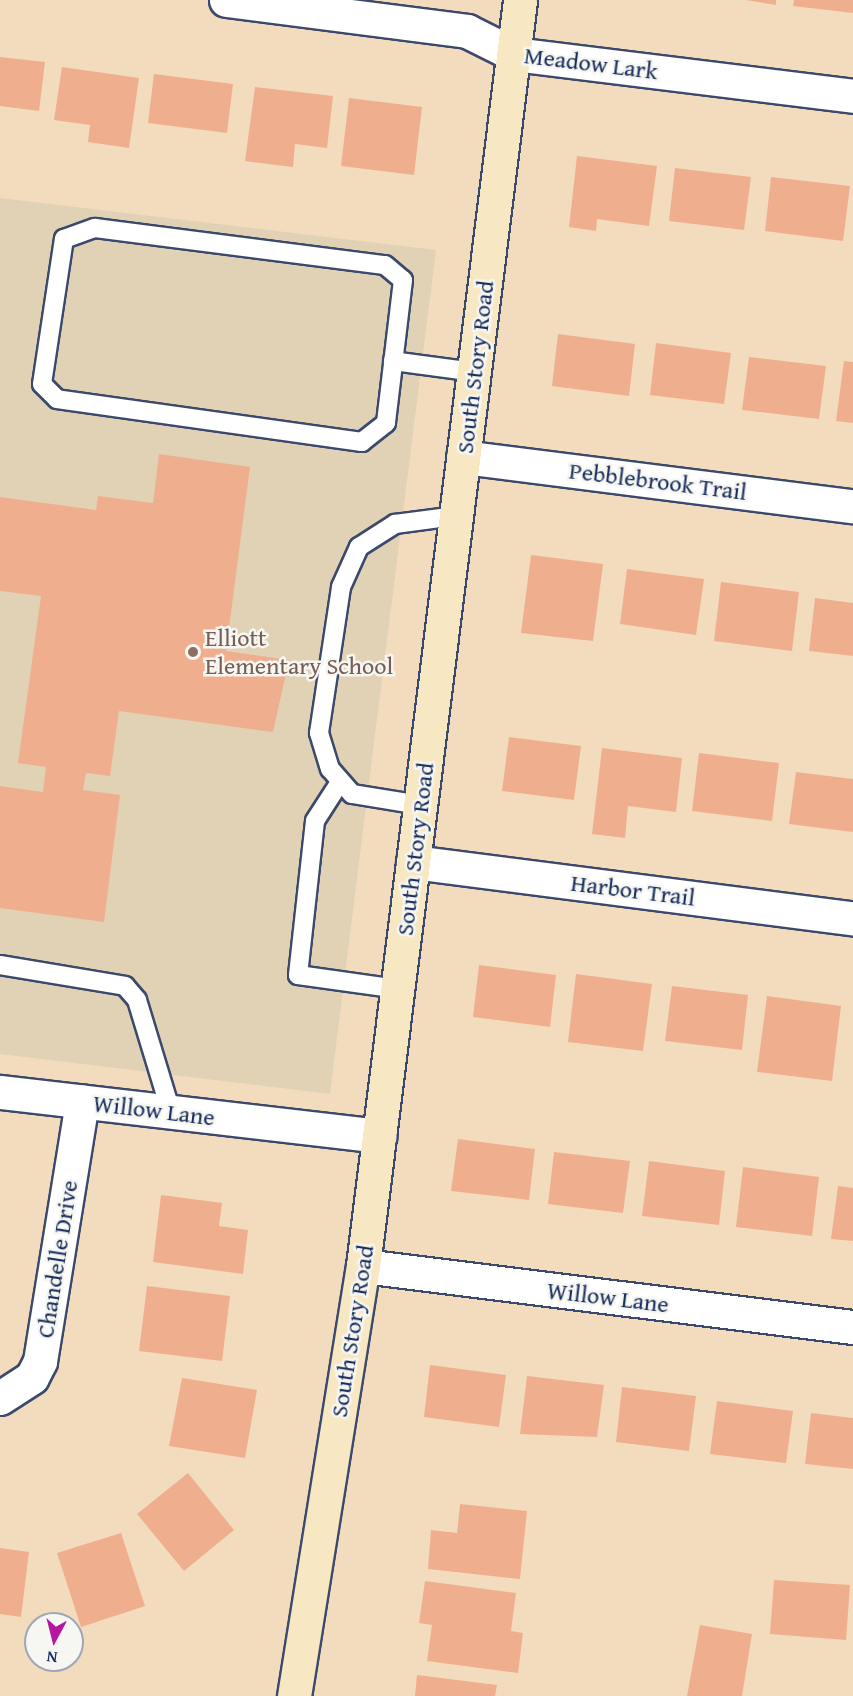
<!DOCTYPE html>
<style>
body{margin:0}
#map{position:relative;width:853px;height:1696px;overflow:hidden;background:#f3dcbd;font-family:"Gentium Book Plus",serif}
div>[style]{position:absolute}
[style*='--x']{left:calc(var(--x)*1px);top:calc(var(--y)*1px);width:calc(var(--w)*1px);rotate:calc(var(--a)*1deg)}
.built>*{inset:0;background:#e1d2b6}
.building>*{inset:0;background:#efaf8f}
.roads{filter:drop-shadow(2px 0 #3b496c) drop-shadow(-2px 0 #3b496c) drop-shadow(0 2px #3b496c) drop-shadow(0 -2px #3b496c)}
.lane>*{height:18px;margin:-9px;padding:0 9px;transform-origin:9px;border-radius:9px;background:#fff}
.street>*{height:33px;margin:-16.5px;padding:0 16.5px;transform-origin:16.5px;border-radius:16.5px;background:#fff}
.secondary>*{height:33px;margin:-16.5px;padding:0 16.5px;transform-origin:16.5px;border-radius:16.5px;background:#f7e8c3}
.dots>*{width:16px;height:16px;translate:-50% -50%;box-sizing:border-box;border:3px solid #f6f6f2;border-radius:50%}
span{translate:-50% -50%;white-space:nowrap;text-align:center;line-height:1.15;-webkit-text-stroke:5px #f6f6f2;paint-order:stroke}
.street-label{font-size:24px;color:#1b2f5e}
.education-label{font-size:24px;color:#785e54}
.left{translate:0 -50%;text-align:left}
.north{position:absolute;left:24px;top:1612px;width:60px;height:60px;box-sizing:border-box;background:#f6f6f2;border:2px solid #9ea6b7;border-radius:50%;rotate:187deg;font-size:16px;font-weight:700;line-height:24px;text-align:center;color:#1b2f5e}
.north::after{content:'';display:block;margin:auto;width:21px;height:27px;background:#b5179e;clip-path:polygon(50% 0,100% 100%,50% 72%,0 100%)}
</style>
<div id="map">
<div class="built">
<div style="clip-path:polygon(0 198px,436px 250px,330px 1094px,0 1054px)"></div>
</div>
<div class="building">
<div style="clip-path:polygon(746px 0,776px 0,776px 5px)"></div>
<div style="clip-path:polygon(794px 0,853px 0,853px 13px,793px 6px)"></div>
<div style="clip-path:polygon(0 57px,45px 62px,39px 111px,0 106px)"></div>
<div style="clip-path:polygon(62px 67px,139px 78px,129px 148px,88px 142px,90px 125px,54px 120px)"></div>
<div style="clip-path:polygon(154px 74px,233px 84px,227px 133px,148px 123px)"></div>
<div style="clip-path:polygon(255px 87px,333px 96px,327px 148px,295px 144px,293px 167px,245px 161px)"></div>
<div style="clip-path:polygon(349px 98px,422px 107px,414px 175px,341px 166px)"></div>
<div style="clip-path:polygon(577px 156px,657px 166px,649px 226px,597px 219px,596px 231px,569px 227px)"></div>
<div style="clip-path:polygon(675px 168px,751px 177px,744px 230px,669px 221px)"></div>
<div style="clip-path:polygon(771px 177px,850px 186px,843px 241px,765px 231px)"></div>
<div style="clip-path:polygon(558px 334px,635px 344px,629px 396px,552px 386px)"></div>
<div style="clip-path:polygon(656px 343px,731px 353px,724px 404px,650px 395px)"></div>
<div style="clip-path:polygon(749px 357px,826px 366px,819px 419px,742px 410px)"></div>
<div style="clip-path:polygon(844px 361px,853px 362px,853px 423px,836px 421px)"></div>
<div style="clip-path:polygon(159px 454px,250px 467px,226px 651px,289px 660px,273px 732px,119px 711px,110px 776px,86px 773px,83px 790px,120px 795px,104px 922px,0 908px,0 786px,43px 792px,46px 767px,18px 763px,41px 596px,0 591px,0 497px,96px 510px,98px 496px,153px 503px)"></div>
<div style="clip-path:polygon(531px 555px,603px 564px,593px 641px,521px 633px)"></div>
<div style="clip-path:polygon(627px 569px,704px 579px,696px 635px,620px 624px)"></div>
<div style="clip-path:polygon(721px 582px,799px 592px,792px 651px,714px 641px)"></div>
<div style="clip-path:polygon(815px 598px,853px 603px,853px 656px,809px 651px)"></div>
<div style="clip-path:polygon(509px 737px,581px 746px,574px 800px,502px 791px)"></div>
<div style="clip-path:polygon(602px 748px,682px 758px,676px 812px,628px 806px,625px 838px,592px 834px)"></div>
<div style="clip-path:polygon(699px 753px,779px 763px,772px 821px,692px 811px)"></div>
<div style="clip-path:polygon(796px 772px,853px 779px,853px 832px,789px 824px)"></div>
<div style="clip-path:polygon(479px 965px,556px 975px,550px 1027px,473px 1017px)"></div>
<div style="clip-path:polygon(576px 974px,652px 984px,643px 1051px,568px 1042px)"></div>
<div style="clip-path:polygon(672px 986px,748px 995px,742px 1050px,665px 1041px)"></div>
<div style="clip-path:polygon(767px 996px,841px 1006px,832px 1081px,757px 1072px)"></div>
<div style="clip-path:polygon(458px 1139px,535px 1149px,529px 1200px,451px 1191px)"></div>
<div style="clip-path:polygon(554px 1152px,630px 1161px,623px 1213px,548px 1204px)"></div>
<div style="clip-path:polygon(649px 1161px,725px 1171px,719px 1225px,642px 1216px)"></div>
<div style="clip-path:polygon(743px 1167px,819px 1177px,812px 1236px,736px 1227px)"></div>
<div style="clip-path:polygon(838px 1186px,853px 1188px,853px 1241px,831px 1239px)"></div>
<div style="clip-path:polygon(161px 1195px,222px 1203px,219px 1226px,248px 1230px,243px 1274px,153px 1262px)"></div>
<div style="clip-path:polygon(147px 1286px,230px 1296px,222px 1361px,139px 1351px)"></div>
<div style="clip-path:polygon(430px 1365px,506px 1375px,499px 1427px,424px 1417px)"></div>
<div style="clip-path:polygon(527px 1376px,604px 1385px,597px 1437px,520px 1434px)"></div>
<div style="clip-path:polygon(182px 1378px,257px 1390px,245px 1458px,169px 1446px)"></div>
<div style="clip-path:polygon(622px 1387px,696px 1396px,689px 1451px,616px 1442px)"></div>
<div style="clip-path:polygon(717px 1401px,793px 1411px,786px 1463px,710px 1454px)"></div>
<div style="clip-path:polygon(811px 1413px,853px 1418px,853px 1469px,805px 1464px)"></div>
<div style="clip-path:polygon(188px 1473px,234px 1530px,184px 1571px,137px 1514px)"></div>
<div style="clip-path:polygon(460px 1504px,527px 1511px,520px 1579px,428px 1569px,431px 1530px,457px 1533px)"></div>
<div style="clip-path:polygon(121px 1533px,145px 1606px,81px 1627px,57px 1553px)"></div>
<div style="clip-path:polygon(0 1548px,29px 1552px,21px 1617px,0 1614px)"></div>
<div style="clip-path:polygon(774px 1580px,850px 1585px,846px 1640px,770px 1634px)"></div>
<div style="clip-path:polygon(425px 1581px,516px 1593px,511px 1631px,523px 1633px,518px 1673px,427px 1661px,432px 1625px,419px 1623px)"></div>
<div style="clip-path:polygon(700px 1625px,752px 1634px,742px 1696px,687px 1696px)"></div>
<div style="clip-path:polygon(417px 1675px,497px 1685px,495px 1696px,415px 1696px)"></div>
</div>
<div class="roads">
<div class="lane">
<div style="--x:95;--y:228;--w:292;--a:7.3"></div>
<div style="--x:385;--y:265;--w:23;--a:40"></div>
<div style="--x:403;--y:280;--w:144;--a:96.8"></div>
<div style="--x:386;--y:423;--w:31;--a:142"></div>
<div style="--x:362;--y:442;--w:308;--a:-172"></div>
<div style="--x:57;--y:399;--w:21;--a:-135"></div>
<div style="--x:42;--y:384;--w:147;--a:-81.4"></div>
<div style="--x:64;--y:239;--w:33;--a:-20"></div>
<div style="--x:393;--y:361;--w:82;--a:7.7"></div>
<div style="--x:340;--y:782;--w:46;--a:122.7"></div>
<div style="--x:315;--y:821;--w:155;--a:96.3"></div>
<div style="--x:298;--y:975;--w:100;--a:8"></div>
<div style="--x:420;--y:805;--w:69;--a:-170.8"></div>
<div style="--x:352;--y:794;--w:33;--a:-131"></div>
<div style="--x:330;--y:769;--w:38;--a:-107"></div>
<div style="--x:319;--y:733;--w:148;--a:-81.4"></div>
<div style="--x:341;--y:587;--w:44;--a:-65.8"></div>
<div style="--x:359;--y:547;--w:43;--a:-32.6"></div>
<div style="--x:395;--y:524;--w:62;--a:-7.5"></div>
<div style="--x:0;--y:965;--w:127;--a:9.5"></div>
<div style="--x:125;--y:986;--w:18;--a:49"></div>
<div style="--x:137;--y:1000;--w:117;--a:73.1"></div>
</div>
<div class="street">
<div style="--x:226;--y:0;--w:243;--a:7.3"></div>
<div style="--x:467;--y:31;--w:51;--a:26.6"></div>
<div style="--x:513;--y:54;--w:343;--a:7"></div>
<div style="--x:463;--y:457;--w:393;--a:7.2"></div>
<div style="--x:413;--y:862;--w:444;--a:7.3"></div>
<div style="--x:0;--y:1092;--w:382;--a:6.6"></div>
<div style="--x:363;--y:1266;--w:494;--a:7.1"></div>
<div style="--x:0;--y:1398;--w:38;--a:-33"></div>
<div style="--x:32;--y:1377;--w:18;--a:-63"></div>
<div style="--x:40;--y:1361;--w:263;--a:-80.8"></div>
</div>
<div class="secondary">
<div style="--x:294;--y:1696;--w:436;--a:-80.9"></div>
<div style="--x:363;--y:1266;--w:1276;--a:-82.93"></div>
</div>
</div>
<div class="dots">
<div style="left:193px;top:652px;background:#8d6e63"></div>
</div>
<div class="street-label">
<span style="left:591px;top:63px;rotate:7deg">Meadow Lark</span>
<span style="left:475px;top:367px;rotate:-83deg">South Story Road</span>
<span style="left:658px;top:481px;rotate:7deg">Pebblebrook Trail</span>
<span style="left:415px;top:849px;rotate:-83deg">South Story Road</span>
<span style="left:633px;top:890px;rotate:7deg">Harbor Trail</span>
<span style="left:154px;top:1110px;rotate:7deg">Willow Lane</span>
<span style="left:57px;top:1259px;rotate:-81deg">Chandelle Drive</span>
<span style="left:608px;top:1297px;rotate:7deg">Willow Lane</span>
<span style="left:352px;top:1331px;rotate:-81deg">South Story Road</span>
</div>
<div class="education-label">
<span class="left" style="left:205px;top:652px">Elliott<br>Elementary School</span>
</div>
<div class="north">N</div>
</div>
